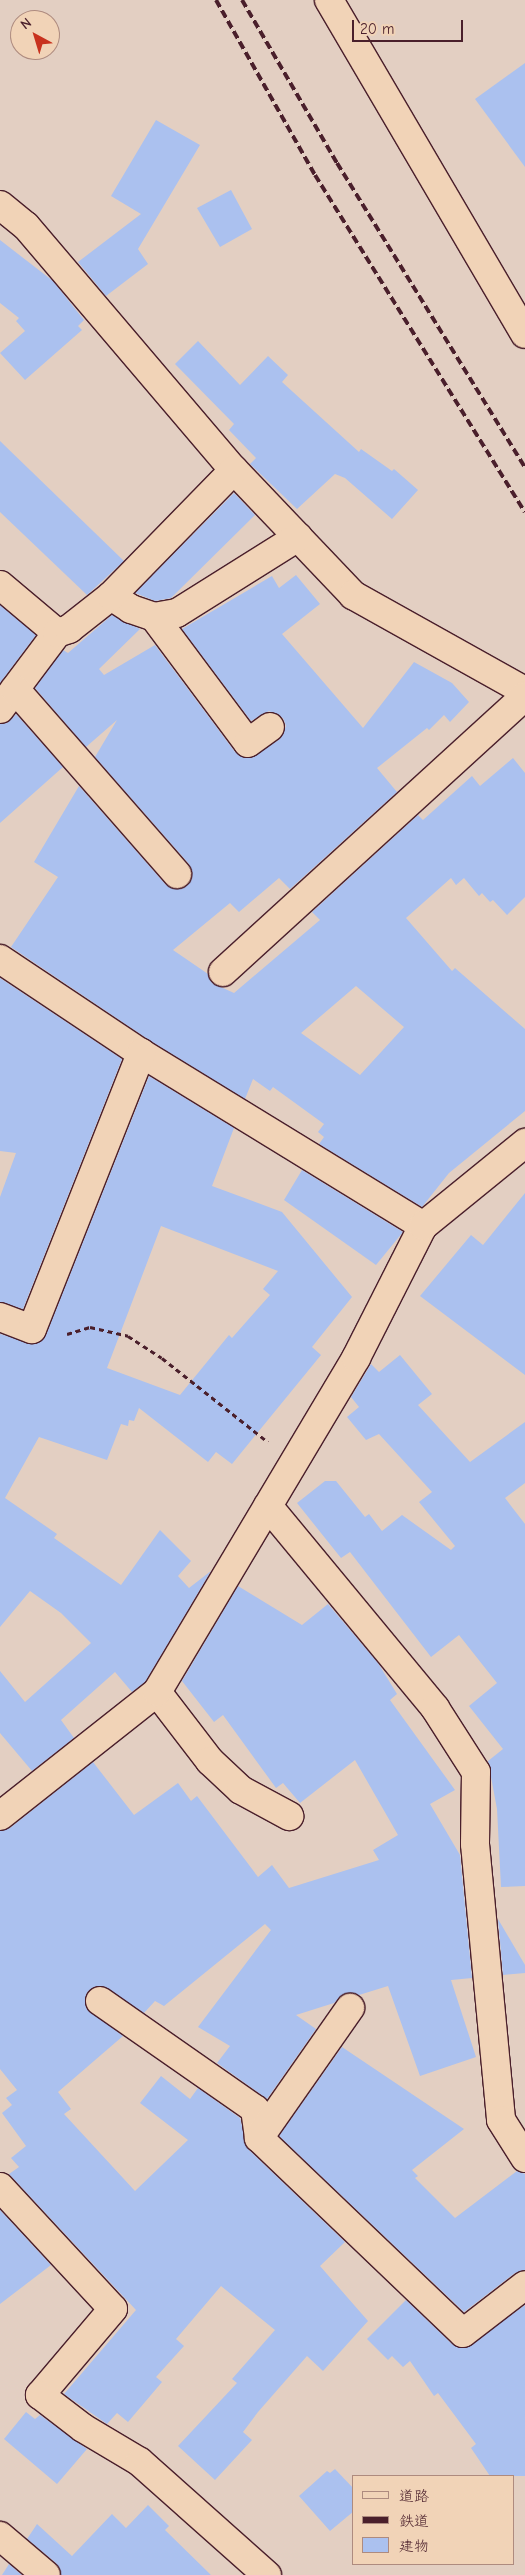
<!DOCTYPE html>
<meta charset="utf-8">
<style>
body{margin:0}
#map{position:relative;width:525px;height:2575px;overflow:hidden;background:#e3cfc2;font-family:"Comic Neue","Klee One",sans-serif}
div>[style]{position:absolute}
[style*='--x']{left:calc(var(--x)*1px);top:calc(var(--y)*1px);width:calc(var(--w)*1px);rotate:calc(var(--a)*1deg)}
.building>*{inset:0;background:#abc1ef}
.path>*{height:3px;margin-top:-1.5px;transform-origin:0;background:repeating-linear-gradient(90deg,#4a1f2b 0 5px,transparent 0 9px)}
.roads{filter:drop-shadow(1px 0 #4a1f2b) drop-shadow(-1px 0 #4a1f2b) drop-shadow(0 1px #4a1f2b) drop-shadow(0 -1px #4a1f2b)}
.minor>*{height:28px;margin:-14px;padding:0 14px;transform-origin:14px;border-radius:14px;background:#f1d3b7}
.rail>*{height:4px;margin-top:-2px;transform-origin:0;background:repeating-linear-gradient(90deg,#4a1f2b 0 8px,transparent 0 12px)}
span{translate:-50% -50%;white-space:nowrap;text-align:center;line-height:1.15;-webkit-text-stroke:4.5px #f1d3b7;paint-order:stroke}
.legend{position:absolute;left:352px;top:2475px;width:162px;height:90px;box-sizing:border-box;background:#f1d3b7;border:1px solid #ae8b7f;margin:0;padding:6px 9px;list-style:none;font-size:15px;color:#4a1f2b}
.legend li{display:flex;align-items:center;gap:10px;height:25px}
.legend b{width:25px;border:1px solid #ae8b7f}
.north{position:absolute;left:10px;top:10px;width:50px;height:50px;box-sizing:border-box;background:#f1d3b7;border:1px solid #ae8b7f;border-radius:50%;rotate:321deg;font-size:14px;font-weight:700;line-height:20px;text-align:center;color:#4a1f2b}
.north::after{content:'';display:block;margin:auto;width:18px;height:22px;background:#c8321e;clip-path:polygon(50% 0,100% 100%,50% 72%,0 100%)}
.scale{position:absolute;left:352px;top:20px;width:111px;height:22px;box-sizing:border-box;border:2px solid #4a1f2b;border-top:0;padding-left:6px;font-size:15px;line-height:18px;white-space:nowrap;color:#4a1f2b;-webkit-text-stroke:4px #f1d3b7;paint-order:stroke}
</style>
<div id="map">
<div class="building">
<div style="clip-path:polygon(525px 63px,525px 167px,475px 99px)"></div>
<div style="clip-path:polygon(156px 120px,200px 145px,138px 249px,148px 264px,106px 296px,78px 262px,141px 214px,111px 196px)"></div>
<div style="clip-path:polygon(231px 190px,252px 229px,220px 247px,197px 208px)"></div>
<div style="clip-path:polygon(0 240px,53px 281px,84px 320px,78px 326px,82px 330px,25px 380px,0 353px,25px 331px,16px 321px,19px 318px,0 303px)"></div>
<div style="clip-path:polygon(198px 341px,240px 385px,268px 356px,288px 375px,282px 382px,359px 452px,361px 449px,392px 471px,394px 469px,418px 490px,392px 519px,345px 478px,335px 474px,297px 509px,250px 464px,256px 458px,229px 430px,234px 424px,175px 364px)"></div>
<div style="clip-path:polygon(0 441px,124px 561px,87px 595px,0 512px)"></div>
<div style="clip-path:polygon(234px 493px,255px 515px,171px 598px,155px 601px,135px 593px)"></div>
<div style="clip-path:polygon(evenodd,296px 575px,320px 604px,282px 634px,363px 728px,414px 662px,452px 683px,469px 702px,450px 722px,444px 715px,429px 730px,427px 728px,377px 768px,397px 792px,290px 889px,279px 878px,239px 912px,230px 903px,173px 950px,208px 974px,212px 983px,234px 993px,320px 920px,312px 912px,418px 815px,423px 820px,472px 776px,480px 786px,513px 758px,525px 773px,525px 897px,507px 915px,493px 900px,490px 902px,482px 893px,479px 896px,464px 878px,456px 885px,451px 878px,406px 918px,452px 971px,455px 968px,525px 1029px,525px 1111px,449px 1173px,422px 1207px,319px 1144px,324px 1137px,318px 1132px,324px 1124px,273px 1087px,270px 1091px,253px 1079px,245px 1099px,149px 1040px,11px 947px,58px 877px,34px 862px,79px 786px,166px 885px,180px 889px,192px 879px,189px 864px,95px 757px,117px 720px,86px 747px,35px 688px,63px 650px,68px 653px,112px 615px,140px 629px,99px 669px,104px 675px,155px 645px,235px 752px,250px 758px,280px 739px,286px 726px,283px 718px,269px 711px,251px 721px,182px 629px,272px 576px,279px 588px,296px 575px,356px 986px,404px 1027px,360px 1075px,301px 1033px,356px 986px)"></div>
<div style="clip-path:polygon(0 605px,36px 635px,0 683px)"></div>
<div style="clip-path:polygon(16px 714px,63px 767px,0 823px,0 724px,7px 723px)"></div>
<div style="clip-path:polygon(0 978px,122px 1059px,23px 1309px,0 1302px,0 1197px,16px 1153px,0 1151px)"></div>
<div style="clip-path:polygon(evenodd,149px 1076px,234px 1128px,212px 1186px,282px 1212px,352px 1297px,312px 1347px,321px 1355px,232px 1464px,216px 1452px,208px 1462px,139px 1408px,134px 1421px,129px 1420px,128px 1426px,121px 1424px,107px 1460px,39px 1437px,5px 1498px,57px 1534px,54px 1538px,121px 1585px,160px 1530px,191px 1561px,178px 1576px,189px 1588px,211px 1571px,145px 1682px,132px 1692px,115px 1672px,61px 1720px,74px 1738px,32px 1771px,0 1733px,0 1671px,25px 1702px,91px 1643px,61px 1613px,30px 1591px,0 1627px,0 1334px,34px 1344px,46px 1335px,149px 1076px,161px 1226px,278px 1271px,263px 1289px,270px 1295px,232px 1338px,229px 1335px,180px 1395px,107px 1368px,161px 1226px)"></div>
<div style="clip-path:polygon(302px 1170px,403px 1232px,376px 1265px,284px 1200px)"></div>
<div style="clip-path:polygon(525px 1193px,525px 1375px,420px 1296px,471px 1235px,483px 1245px)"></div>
<div style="clip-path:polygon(400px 1355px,432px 1394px,418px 1405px,470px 1462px,525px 1422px,525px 1483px,505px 1498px,525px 1524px,525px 1886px,501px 1887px,497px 1809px,488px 1761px,503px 1749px,469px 1706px,497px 1683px,459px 1635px,431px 1657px,350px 1552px,341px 1558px,297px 1503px,325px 1481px,336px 1481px,365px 1517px,369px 1514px,382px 1531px,402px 1515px,451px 1550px,455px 1546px,419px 1502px,432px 1492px,379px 1434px,366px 1440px,347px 1417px,359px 1407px,351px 1397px,371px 1364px,379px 1372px)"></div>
<div style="clip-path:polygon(238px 1586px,302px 1625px,328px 1604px,378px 1663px,397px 1694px,390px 1700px,455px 1790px,430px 1804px,460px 1855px,472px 1978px,451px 1980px,476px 2057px,420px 2076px,388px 1986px,359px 1995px,344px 1994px,334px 2003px,296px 2015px,316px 2029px,267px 2099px,217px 2063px,230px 2046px,198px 2027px,271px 1930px,265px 1924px,164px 2006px,155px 2001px,144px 2013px,102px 1986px,87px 1992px,86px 2008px,123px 2036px,58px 2092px,71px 2109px,64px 2114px,135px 2191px,188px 2140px,140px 2103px,161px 2076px,190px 2099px,198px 2088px,240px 2118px,248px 2149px,345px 2242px,320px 2266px,368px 2321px,323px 2371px,307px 2356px,258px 2412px,243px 2432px,252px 2440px,215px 2480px,178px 2446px,237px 2383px,232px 2379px,275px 2330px,221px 2286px,176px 2339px,184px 2346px,156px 2377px,162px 2382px,128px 2422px,117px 2413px,107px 2424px,64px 2394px,136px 2310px,9px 2174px,19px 2167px,11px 2158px,26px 2146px,2px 2113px,12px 2105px,6px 2098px,17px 2090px,0 2069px,0 1831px,10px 1828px,93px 1762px,134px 1815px,178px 1783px,191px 1801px,197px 1796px,258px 1877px,272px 1865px,289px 1888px,379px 1860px,373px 1850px,398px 1835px,355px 1760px,300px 1803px,283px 1783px,276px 1788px,223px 1715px,214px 1722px,182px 1681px)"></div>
<div style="clip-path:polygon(498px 1919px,525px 1965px,525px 1973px,503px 1975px)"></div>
<div style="clip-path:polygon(342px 2047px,464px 2129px,412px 2170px,418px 2176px,415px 2178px,455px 2218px,517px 2171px,525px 2174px,525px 2270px,515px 2273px,464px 2312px,279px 2136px)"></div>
<div style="clip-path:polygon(0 2210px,51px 2265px,0 2304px)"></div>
<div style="clip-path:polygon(406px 2300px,452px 2344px,465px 2348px,525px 2305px,525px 2476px,490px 2476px,471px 2448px,476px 2444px,438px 2393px,434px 2396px,410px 2361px,403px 2367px,392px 2356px,388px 2360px,367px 2339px)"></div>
<div style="clip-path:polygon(26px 2412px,35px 2419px,40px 2415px,87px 2449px,57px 2484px,4px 2439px)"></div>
<div style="clip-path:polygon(335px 2469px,354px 2489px,354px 2511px,330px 2531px,299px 2496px,327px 2471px,330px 2473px)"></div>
<div style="clip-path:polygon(148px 2505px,169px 2526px,165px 2530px,211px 2575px,61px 2575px,56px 2563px,27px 2539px,37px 2524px,72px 2556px,112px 2514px,126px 2528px)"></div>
<div style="clip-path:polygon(9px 2564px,22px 2575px,2px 2575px)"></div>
</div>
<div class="path">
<div style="--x:67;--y:1334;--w:24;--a:-17"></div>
<div style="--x:90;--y:1327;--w:39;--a:13"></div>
<div style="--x:128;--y:1336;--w:40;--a:32.9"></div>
<div style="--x:162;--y:1358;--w:135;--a:38.4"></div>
</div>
<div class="roads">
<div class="minor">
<div style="--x:329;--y:0;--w:387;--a:59.6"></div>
<div style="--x:0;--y:205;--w:33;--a:39"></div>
<div style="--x:26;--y:226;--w:321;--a:49.6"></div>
<div style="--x:234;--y:470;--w:173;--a:46.4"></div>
<div style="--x:353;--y:595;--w:197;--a:29.2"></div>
<div style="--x:0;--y:585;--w:75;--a:40.1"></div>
<div style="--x:57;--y:633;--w:95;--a:126.9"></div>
<div style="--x:111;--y:596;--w:24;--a:33"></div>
<div style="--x:131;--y:609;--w:24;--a:19"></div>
<div style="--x:154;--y:617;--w:23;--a:-10"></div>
<div style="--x:177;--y:613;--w:143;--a:-32.1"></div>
<div style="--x:154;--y:617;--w:157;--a:53.3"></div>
<div style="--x:248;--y:743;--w:27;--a:-36"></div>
<div style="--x:57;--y:633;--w:13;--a:-18"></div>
<div style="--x:69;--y:629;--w:53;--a:-38.2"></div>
<div style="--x:111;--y:596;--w:176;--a:-45.7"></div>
<div style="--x:15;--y:689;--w:246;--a:48.8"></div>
<div style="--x:0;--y:959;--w:169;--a:33.7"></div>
<div style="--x:141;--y:1053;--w:331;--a:31.5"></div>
<div style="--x:223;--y:972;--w:409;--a:-42.4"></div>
<div style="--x:0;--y:1317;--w:34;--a:21"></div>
<div style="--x:32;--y:1329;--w:297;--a:-68.4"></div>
<div style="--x:268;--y:1506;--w:262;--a:50.4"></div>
<div style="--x:435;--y:1708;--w:76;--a:57.4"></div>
<div style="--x:476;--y:1772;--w:72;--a:90.8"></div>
<div style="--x:475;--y:1844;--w:277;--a:84.6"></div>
<div style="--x:501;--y:2120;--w:45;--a:57.7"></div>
<div style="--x:157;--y:1692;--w:87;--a:52.5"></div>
<div style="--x:210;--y:1761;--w:42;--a:43.1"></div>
<div style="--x:241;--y:1790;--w:55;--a:28.4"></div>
<div style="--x:0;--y:1816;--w:200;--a:-38.3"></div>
<div style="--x:157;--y:1692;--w:389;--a:-59.2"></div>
<div style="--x:356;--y:1358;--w:148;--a:-63.1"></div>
<div style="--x:423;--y:1226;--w:132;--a:-39.1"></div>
<div style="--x:100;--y:2001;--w:189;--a:34.9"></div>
<div style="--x:255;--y:2109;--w:29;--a:82"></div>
<div style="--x:259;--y:2138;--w:282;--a:43.7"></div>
<div style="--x:463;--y:2333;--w:78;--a:-37.7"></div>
<div style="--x:259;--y:2138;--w:159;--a:-55"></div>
<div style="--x:0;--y:2187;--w:166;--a:47.2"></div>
<div style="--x:113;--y:2309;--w:113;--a:130.3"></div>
<div style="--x:40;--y:2395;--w:54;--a:37.5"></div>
<div style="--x:83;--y:2428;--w:66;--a:30.8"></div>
<div style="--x:140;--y:2462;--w:170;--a:41.7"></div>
<div style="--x:0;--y:2536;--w:60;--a:40.3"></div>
</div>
</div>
<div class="rail">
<div style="--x:216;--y:0;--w:201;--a:60.5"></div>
<div style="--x:315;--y:175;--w:397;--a:58.1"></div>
<div style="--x:242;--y:0;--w:189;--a:59.8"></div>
<div style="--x:337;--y:163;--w:357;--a:58.3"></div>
</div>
<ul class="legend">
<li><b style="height:6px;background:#f1d3b7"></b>道路</li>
<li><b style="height:6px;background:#4a1f2b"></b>鉄道</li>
<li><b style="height:14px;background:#abc1ef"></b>建物</li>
</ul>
<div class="north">N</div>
<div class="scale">20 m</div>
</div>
